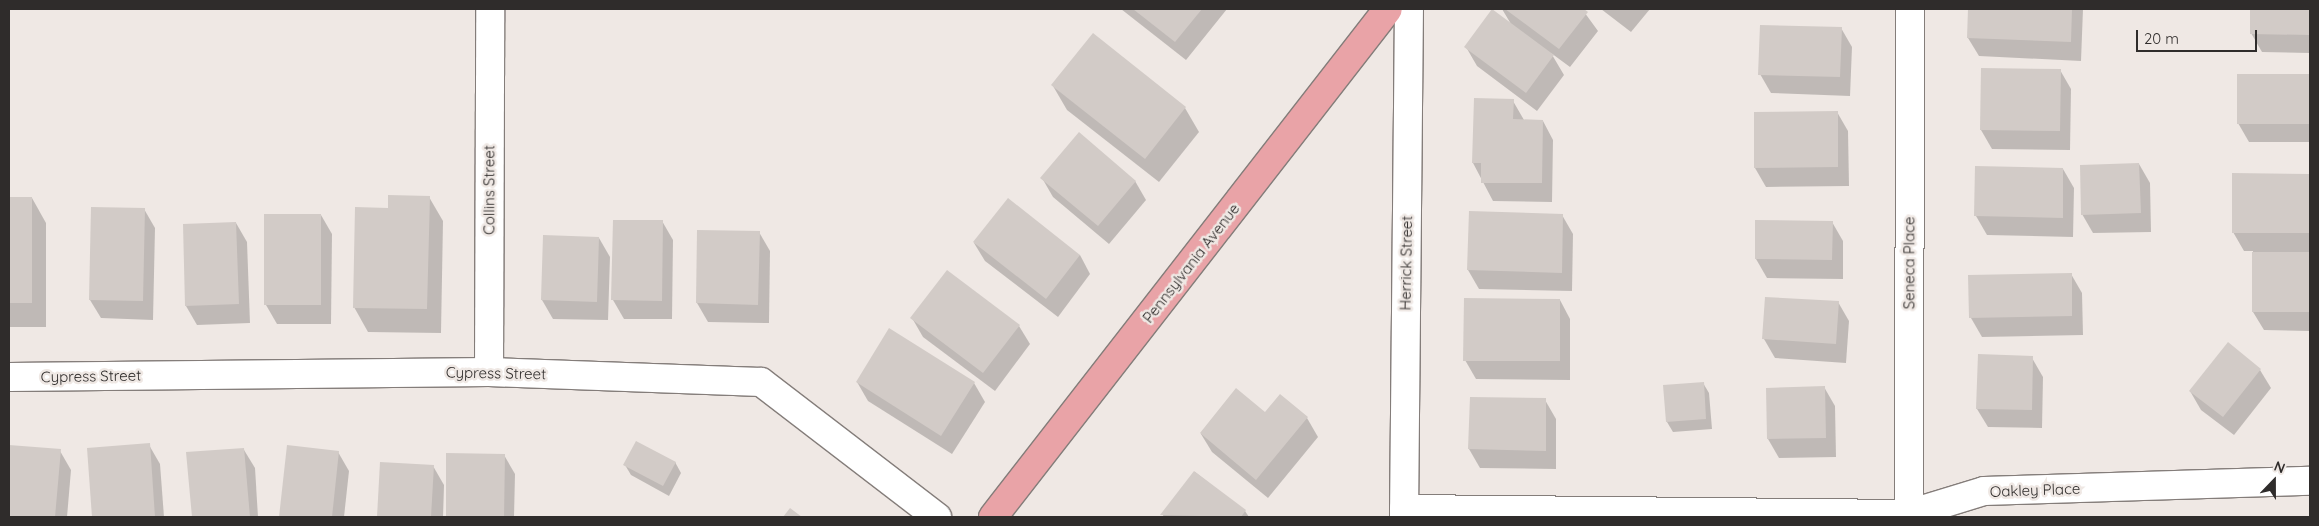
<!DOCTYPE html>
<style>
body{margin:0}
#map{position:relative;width:2319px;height:526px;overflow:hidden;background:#efe8e4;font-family:Quicksand,sans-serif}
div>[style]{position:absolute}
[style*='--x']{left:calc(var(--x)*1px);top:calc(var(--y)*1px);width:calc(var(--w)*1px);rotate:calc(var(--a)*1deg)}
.shadow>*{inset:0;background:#0003}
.building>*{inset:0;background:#d2cbc7}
.roads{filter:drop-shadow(1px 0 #847d7a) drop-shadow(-1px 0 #847d7a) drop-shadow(0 1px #847d7a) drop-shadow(0 -1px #847d7a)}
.minor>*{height:28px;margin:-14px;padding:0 14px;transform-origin:14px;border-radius:14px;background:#fff}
.major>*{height:28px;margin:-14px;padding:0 14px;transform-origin:14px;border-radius:14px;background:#e9a3a7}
span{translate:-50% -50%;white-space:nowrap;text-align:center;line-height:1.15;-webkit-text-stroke:5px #efe8e4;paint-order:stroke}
.street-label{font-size:15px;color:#2f2c2b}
.frame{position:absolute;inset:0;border:10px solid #2f2c2b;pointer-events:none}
.north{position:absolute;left:2249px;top:456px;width:50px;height:50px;-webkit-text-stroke:4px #efe8e4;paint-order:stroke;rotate:22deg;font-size:14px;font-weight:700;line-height:20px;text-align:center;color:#2f2c2b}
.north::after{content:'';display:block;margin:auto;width:18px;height:22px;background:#2f2c2b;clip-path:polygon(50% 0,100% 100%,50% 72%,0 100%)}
.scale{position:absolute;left:2136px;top:30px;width:121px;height:22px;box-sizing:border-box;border:2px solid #2f2c2b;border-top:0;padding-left:6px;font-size:15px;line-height:18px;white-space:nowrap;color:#2f2c2b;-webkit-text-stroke:4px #efe8e4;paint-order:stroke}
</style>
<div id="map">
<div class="shadow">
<div style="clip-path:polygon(1121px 9px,1227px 9px,1186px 60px)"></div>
<div style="clip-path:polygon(1502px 9px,1582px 9px,1598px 31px,1570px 67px,1551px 53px,1564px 75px,1537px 111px,1477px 66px,1466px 47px,1511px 24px)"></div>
<div style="clip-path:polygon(1601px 9px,1650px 9px,1631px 32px)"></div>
<div style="clip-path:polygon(1969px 9px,2083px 9px,2081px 61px,1979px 56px,1968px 38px)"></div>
<div style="clip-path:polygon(2252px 9px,2310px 9px,2310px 53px,2262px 52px,2251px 33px)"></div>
<div style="clip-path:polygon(1841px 28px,1852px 47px,1850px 96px,1771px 93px,1760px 74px)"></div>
<div style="clip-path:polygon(2060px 70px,2071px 89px,2070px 150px,1992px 149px,1981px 130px)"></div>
<div style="clip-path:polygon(2238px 75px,2310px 75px,2310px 142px,2249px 142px,2238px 123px)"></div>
<div style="clip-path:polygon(1053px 86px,1185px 108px,1199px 132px,1159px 182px,1067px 110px)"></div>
<div style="clip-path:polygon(1513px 101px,1524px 120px,1543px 121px,1553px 140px,1552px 202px,1493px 201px,1473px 163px)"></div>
<div style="clip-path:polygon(1837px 112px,1848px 131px,1849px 186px,1766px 187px,1755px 168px)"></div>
<div style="clip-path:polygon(2139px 164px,2150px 183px,2151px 232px,2093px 233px,2082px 214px)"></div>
<div style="clip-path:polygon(1976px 167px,2063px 169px,2074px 188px,2073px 237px,1987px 235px,1976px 216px)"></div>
<div style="clip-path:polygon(2233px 174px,2310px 175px,2310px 331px,2264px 330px,2253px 312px,2253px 251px,2244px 251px,2233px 232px)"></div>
<div style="clip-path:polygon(1042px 178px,1135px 181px,1146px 200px,1109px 244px,1053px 197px)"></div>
<div style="clip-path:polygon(429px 197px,443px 221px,441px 333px,368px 332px,354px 307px,389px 209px)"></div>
<div style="clip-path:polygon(9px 198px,32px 198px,46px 223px,46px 327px,9px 327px)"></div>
<div style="clip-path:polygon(144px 209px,155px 228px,153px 320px,101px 318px,90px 300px)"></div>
<div style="clip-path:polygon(321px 215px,332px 234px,331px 324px,277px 324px,266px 305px)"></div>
<div style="clip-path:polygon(1562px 215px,1573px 234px,1572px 291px,1479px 289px,1468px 270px)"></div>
<div style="clip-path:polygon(662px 221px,673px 240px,672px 319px,624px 319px,613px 300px)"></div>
<div style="clip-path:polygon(1757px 221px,1832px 222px,1843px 241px,1843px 279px,1767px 278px,1756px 259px)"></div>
<div style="clip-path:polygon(236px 223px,247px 242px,250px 323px,197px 325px,186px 306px)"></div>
<div style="clip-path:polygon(699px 231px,759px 232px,770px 251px,769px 323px,708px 322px,697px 303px)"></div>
<div style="clip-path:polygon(599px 238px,610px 257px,608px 320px,553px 319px,542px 300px)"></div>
<div style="clip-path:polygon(974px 243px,1080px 255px,1090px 274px,1058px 317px,985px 261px)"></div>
<div style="clip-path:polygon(2071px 274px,2082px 293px,2083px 335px,1982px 337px,1971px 318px,1970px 276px)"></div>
<div style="clip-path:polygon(1560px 300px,1570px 319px,1570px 380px,1476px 379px,1465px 360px)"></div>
<div style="clip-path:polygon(1838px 302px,1849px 321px,1846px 363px,1775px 358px,1764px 339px)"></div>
<div style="clip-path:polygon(912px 318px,1019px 326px,1030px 344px,995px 391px,923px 337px)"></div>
<div style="clip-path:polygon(2032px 358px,2043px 377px,2042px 428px,1988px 427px,1977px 409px)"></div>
<div style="clip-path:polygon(2260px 370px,2271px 388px,2234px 435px,2201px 410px,2190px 391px)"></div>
<div style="clip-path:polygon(857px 382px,974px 383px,985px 402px,952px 454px,868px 401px)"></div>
<div style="clip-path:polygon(1703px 383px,1709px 393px,1712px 429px,1673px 432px,1667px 422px,1665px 386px)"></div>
<div style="clip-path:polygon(1824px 387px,1835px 406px,1836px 457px,1779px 458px,1768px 439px)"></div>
<div style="clip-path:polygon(1545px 400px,1556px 419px,1556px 469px,1480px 468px,1469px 449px)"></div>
<div style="clip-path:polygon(1265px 414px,1307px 418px,1318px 437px,1268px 498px,1212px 452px,1201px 434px)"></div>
<div style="clip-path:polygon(149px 445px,160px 464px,164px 517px,94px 517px,89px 449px)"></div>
<div style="clip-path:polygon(9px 446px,60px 451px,71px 470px,67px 517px,9px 517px)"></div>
<div style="clip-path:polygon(288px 447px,338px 452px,349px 471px,344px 517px,281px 517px)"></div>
<div style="clip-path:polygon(244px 450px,255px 468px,258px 517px,193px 517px,188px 454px)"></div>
<div style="clip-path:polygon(448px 454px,504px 455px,515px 474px,514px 517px,447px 517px)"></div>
<div style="clip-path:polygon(675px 462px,681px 473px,669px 496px,631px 475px,625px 465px)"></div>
<div style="clip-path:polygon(381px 463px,433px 466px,444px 485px,443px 517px,378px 517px)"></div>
<div style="clip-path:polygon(1195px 472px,1245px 511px,1249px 517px,1162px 517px)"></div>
</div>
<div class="building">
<div style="clip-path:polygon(1133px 9px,1202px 9px,1175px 42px)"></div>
<div style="clip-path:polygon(1492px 9px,1554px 55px,1526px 93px,1464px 47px)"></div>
<div style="clip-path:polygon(1505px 9px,1584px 9px,1588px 12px,1559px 49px)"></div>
<div style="clip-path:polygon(1968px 9px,2072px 9px,2071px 42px,1967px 38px)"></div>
<div style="clip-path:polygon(2250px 9px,2310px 9px,2310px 35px,2250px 34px)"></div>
<div style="clip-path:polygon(1760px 25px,1842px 27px,1840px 77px,1758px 75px)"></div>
<div style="clip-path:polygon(1093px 33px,1186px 107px,1145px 159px,1051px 85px)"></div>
<div style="clip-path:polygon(1981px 68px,2061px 69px,2060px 131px,1980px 130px)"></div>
<div style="clip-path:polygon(2237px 74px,2310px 74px,2310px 124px,2237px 124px)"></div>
<div style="clip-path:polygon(1474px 98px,1514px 99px,1513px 119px,1543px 120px,1542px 183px,1481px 183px,1481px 163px,1472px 163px)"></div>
<div style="clip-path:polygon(1838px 111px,1838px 167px,1754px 168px,1754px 112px)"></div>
<div style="clip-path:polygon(1079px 132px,1136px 181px,1098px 226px,1040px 178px)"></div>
<div style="clip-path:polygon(2139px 163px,2141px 213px,2081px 215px,2080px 165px)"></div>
<div style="clip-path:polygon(1975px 166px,2063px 168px,2063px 218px,1974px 216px)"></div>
<div style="clip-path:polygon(2232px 173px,2310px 174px,2310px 233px,2232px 233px)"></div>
<div style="clip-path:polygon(388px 195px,430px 196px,427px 309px,353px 308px,355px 207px,388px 208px)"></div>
<div style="clip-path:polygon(9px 197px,32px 197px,32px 303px,9px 303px)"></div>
<div style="clip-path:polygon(1008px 198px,1080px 255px,1046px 299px,973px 242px)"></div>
<div style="clip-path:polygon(91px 207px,145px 208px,143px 301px,89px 300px)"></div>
<div style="clip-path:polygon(1469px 211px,1563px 214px,1562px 273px,1467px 270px)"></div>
<div style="clip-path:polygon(264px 214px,321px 214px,321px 305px,264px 305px)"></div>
<div style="clip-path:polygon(613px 220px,663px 220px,662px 301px,611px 300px)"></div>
<div style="clip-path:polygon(1755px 220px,1833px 221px,1832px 260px,1755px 259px)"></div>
<div style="clip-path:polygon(236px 222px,239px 304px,185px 306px,183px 224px)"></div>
<div style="clip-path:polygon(697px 230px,760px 231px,758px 305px,696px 303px)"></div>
<div style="clip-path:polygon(543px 235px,599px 237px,597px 302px,541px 300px)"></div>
<div style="clip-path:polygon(2252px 252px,2310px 252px,2310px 312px,2252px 312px)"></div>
<div style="clip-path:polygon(947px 270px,1020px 325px,983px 373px,910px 318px)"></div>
<div style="clip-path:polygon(2072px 273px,2072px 316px,1969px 318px,1968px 275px)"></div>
<div style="clip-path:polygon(1765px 297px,1839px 301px,1836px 344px,1762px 339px)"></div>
<div style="clip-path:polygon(1464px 298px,1560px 299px,1560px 361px,1463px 361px)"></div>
<div style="clip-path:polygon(889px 328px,975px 382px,941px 436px,856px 382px)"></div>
<div style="clip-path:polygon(2228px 342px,2261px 369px,2223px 417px,2189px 391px)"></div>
<div style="clip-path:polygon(1978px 354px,2033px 356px,2032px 410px,1976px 409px)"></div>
<div style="clip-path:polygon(1704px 382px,1706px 419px,1666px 422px,1663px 385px)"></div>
<div style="clip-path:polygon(1825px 386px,1826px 438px,1767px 439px,1766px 388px)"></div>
<div style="clip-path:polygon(1236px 388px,1265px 412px,1280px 394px,1308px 417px,1256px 480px,1200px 433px)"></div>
<div style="clip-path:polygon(1470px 397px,1546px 398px,1546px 451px,1468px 449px)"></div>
<div style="clip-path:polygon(636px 441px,676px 462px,663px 486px,623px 465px)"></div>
<div style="clip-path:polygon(150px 443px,155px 517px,92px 517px,87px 448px)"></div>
<div style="clip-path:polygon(9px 445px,61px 449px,55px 517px,9px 517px)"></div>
<div style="clip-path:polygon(287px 445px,339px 451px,332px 517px,279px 517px)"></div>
<div style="clip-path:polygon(244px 448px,250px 517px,192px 517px,186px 452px)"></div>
<div style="clip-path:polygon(446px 453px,505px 454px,504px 517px,446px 517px)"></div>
<div style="clip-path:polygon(380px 462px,434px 465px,431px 517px,377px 517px)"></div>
<div style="clip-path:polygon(1194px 471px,1246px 510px,1241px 517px,1160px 515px)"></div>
<div style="clip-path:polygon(790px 508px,802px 517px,783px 517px)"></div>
</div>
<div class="roads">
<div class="minor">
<div style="--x:489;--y:372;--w:363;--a:-89.8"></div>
<div style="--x:9;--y:377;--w:480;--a:-0.6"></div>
<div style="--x:489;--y:372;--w:272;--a:2.1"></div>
<div style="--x:761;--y:382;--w:222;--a:37.5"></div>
<div style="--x:1404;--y:509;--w:505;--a:0.57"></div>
<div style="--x:1909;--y:514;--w:78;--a:-17"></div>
<div style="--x:1984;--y:491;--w:326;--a:-1.8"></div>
<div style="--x:1404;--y:517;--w:508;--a:-89.44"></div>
<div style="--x:1909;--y:517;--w:508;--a:-89.89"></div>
</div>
<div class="major">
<div style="--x:993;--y:517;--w:643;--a:-52.13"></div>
</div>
</div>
<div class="street-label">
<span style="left:489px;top:190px;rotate:-90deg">Collins Street</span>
<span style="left:1191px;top:263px;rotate:-52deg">Pennsylvania Avenue</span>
<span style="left:1406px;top:263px;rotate:-89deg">Herrick Street</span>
<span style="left:1909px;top:263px;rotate:-90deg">Seneca Place</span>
<span style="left:496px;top:373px;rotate:1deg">Cypress Street</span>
<span style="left:91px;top:376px;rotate:-1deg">Cypress Street</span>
<span style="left:2035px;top:490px;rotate:-2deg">Oakley Place</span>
</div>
<div class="frame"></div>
<div class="north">N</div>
<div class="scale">20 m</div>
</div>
